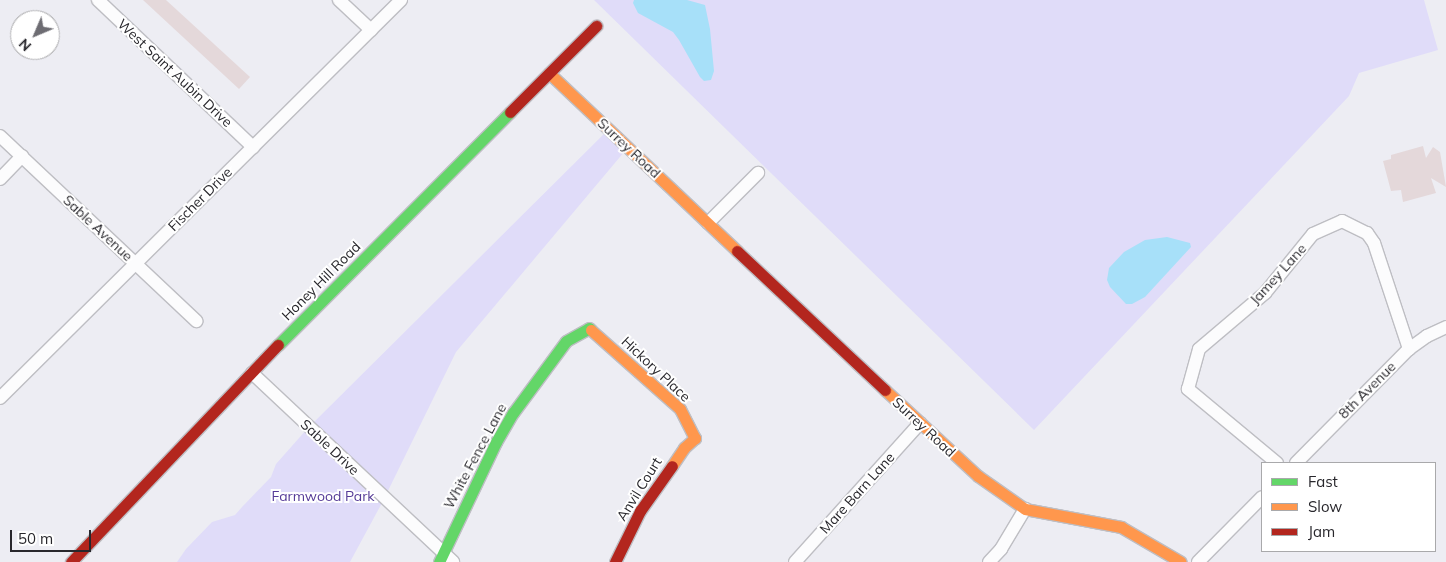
<!DOCTYPE html>
<style>
body{margin:0}
#map{position:relative;width:1446px;height:562px;overflow:hidden;background:#ededf3;font-family:Mulish,sans-serif}
div>[style]{position:absolute}
[style*='--x']{left:calc(var(--x)*1px);top:calc(var(--y)*1px);width:calc(var(--w)*1px);rotate:calc(var(--a)*1deg)}
.green>*{inset:0;background:#e0dcf9}
.water>*{inset:0;background:#a7e0f9}
.building>*{inset:0;background:#e4d8da}
.roads{filter:drop-shadow(1px 0 #bebec3) drop-shadow(-1px 0 #bebec3) drop-shadow(0 1px #bebec3) drop-shadow(0 -1px #bebec3)}
.street>*{height:12px;margin:-6px;padding:0 6px;transform-origin:6px;border-radius:6px;background:#fcfcfd}
.fast>*{height:11px;margin:-5.5px;padding:0 5.5px;transform-origin:5.5px;border-radius:5.5px;background:#63d668}
.slow>*{height:11px;margin:-5.5px;padding:0 5.5px;transform-origin:5.5px;border-radius:5.5px;background:#ff974d}
.jam>*{height:11px;margin:-5.5px;padding:0 5.5px;transform-origin:5.5px;border-radius:5.5px;background:#b3261e}
span{translate:-50% -50%;white-space:nowrap;text-align:center;line-height:1.15;-webkit-text-stroke:4px #fff;paint-order:stroke}
.street-label{font-size:14px;color:#28272c}
.park-label{font-size:14px;color:#553a97}
.legend{position:absolute;left:1261px;top:462px;width:175px;height:90px;box-sizing:border-box;background:#fff;border:1px solid #a9a9ab;margin:0;padding:6px 9px;list-style:none;font-size:15px;color:#28272c}
.legend li{display:flex;align-items:center;gap:10px;height:25px}
.legend b{width:25px;border:1px solid #a9a9ab}
.north{position:absolute;left:10px;top:10px;width:50px;height:50px;box-sizing:border-box;background:#fff;border:1px solid #a9a9ab;border-radius:50%;rotate:225deg;font-size:14px;font-weight:700;line-height:20px;text-align:center;color:#28272c}
.north::after{content:'';display:block;margin:auto;width:18px;height:22px;background:#6d6c72;clip-path:polygon(50% 0,100% 100%,50% 72%,0 100%)}
.scale{position:absolute;left:10px;top:530px;width:81px;height:22px;box-sizing:border-box;border:2px solid #28272c;border-top:0;padding-left:6px;font-size:15px;line-height:18px;white-space:nowrap;color:#28272c;-webkit-text-stroke:4px #fff;paint-order:stroke}
</style>
<div id="map">
<div class="green">
<div style="clip-path:polygon(594px 0,1424px 0,1438px 50px,1359px 73px,1349px 96px,1034px 430px)"></div>
<div style="clip-path:polygon(611px 127px,630px 145px,456px 352px,383px 501px,350px 562px,177px 562px,186px 549px,212px 522px,235px 515px,242px 507px,271px 477px,276px 464px,307px 429px)"></div>
</div>
<div class="water">
<div style="clip-path:polygon(634px 0,687px 0,705px 5px,710px 29px,714px 71px,711px 80px,704px 81px,700px 77px,679px 40px,673px 32px,638px 13px,633px 3px)"></div>
<div style="clip-path:polygon(1167px 237px,1190px 243px,1191px 247px,1145px 297px,1132px 304px,1126px 304px,1110px 287px,1107px 280px,1109px 268px,1124px 252px,1145px 240px)"></div>
</div>
<div class="building">
<div style="clip-path:polygon(143px 0,166px 0,250px 77px,239px 89px)"></div>
<div style="clip-path:polygon(1423px 146px,1426px 158px,1433px 147px,1440px 152px,1446px 187px,1431px 178px,1436px 193px,1403px 202px,1401px 190px,1391px 191px,1383px 161px,1391px 159px,1391px 155px)"></div>
</div>
<div class="roads">
<div class="street">
<div style="--x:98;--y:0;--w:214;--a:43.5"></div>
<div style="--x:339;--y:0;--w:44;--a:43.2"></div>
<div style="--x:0;--y:136;--w:270;--a:43.3"></div>
<div style="--x:0;--y:179;--w:32;--a:-46"></div>
<div style="--x:708;--y:223;--w:71;--a:-45"></div>
<div style="--x:252;--y:373;--w:276;--a:43.2"></div>
<div style="--x:0;--y:398;--w:565;--a:-44.78"></div>
<div style="--x:1277;--y:463;--w:116;--a:-140.3"></div>
<div style="--x:1188;--y:389;--w:41;--a:-74.6"></div>
<div style="--x:1199;--y:349;--w:87;--a:-40.3"></div>
<div style="--x:1265;--y:293;--w:76;--a:-50.9"></div>
<div style="--x:1313;--y:234;--w:32;--a:-24"></div>
<div style="--x:1342;--y:221;--w:28;--a:26"></div>
<div style="--x:1367;--y:233;--w:12;--a:55"></div>
<div style="--x:1374;--y:243;--w:112;--a:71.7"></div>
<div style="--x:1296;--y:463;--w:161;--a:-45.3"></div>
<div style="--x:1409;--y:349;--w:22;--a:-36"></div>
<div style="--x:1427;--y:336;--w:21;--a:-25"></div>
<div style="--x:795;--y:562;--w:187;--a:-48"></div>
<div style="--x:989;--y:562;--w:18;--a:-47"></div>
<div style="--x:1001;--y:549;--w:47;--a:-59"></div>
<div style="--x:1198;--y:562;--w:91;--a:-45.4"></div>
</div>
<div class="fast">
<div style="--x:278;--y:345;--w:329;--a:-45.1"></div>
<div style="--x:439;--y:562;--w:133;--a:-64.6"></div>
<div style="--x:496;--y:442;--w:34;--a:-60"></div>
<div style="--x:513;--y:413;--w:89;--a:-53.6"></div>
<div style="--x:566;--y:341;--w:26;--a:-29"></div>
<div style="--x:589;--y:328;--w:3;--a:45"></div>
</div>
<div class="slow">
<div style="--x:549;--y:73;--w:259;--a:43.4"></div>
<div style="--x:591;--y:330;--w:119;--a:41.6"></div>
<div style="--x:680;--y:409;--w:33;--a:63"></div>
<div style="--x:695;--y:438;--w:15;--a:138"></div>
<div style="--x:684;--y:448;--w:22;--a:124"></div>
<div style="--x:885;--y:390;--w:127;--a:42.8"></div>
<div style="--x:978;--y:476;--w:57;--a:35.1"></div>
<div style="--x:1025;--y:509;--w:98;--a:10.6"></div>
<div style="--x:1121;--y:527;--w:69;--a:30.3"></div>
</div>
<div class="jam">
<div style="--x:510;--y:112;--w:122;--a:-45"></div>
<div style="--x:737;--y:251;--w:203;--a:43.2"></div>
<div style="--x:71;--y:562;--w:300;--a:-46.4"></div>
<div style="--x:615;--y:562;--w:57;--a:-63.9"></div>
<div style="--x:640;--y:511;--w:55;--a:-54.6"></div>
</div>
</div>
<div class="street-label">
<span style="left:175px;top:73px;rotate:43deg">West Saint Aubin Drive</span>
<span style="left:629px;top:148px;rotate:43deg">Surrey Road</span>
<span style="left:200px;top:199px;rotate:-45deg">Fischer Drive</span>
<span style="left:98px;top:228px;rotate:43deg">Sable Avenue</span>
<span style="left:1278px;top:274px;rotate:-48deg">Jamey Lane</span>
<span style="left:321px;top:281px;rotate:-45deg">Honey Hill Road</span>
<span style="left:656px;top:369px;rotate:43deg">Hickory Place</span>
<span style="left:1367px;top:390px;rotate:-45deg">8th Avenue</span>
<span style="left:924px;top:427px;rotate:43deg">Surrey Road</span>
<span style="left:330px;top:447px;rotate:43deg">Sable Drive</span>
<span style="left:475px;top:456px;rotate:-62deg">White Fence Lane</span>
<span style="left:639px;top:489px;rotate:-58deg">Anvil Court</span>
<span style="left:857px;top:493px;rotate:-48deg">Mare Barn Lane</span>
</div>
<div class="park-label">
<span style="left:323px;top:496px">Farmwood Park</span>
</div>
<ul class="legend">
<li><b style="height:6px;background:#63d668"></b>Fast</li>
<li><b style="height:6px;background:#ff974d"></b>Slow</li>
<li><b style="height:6px;background:#b3261e"></b>Jam</li>
</ul>
<div class="north">N</div>
<div class="scale">50 m</div>
</div>
